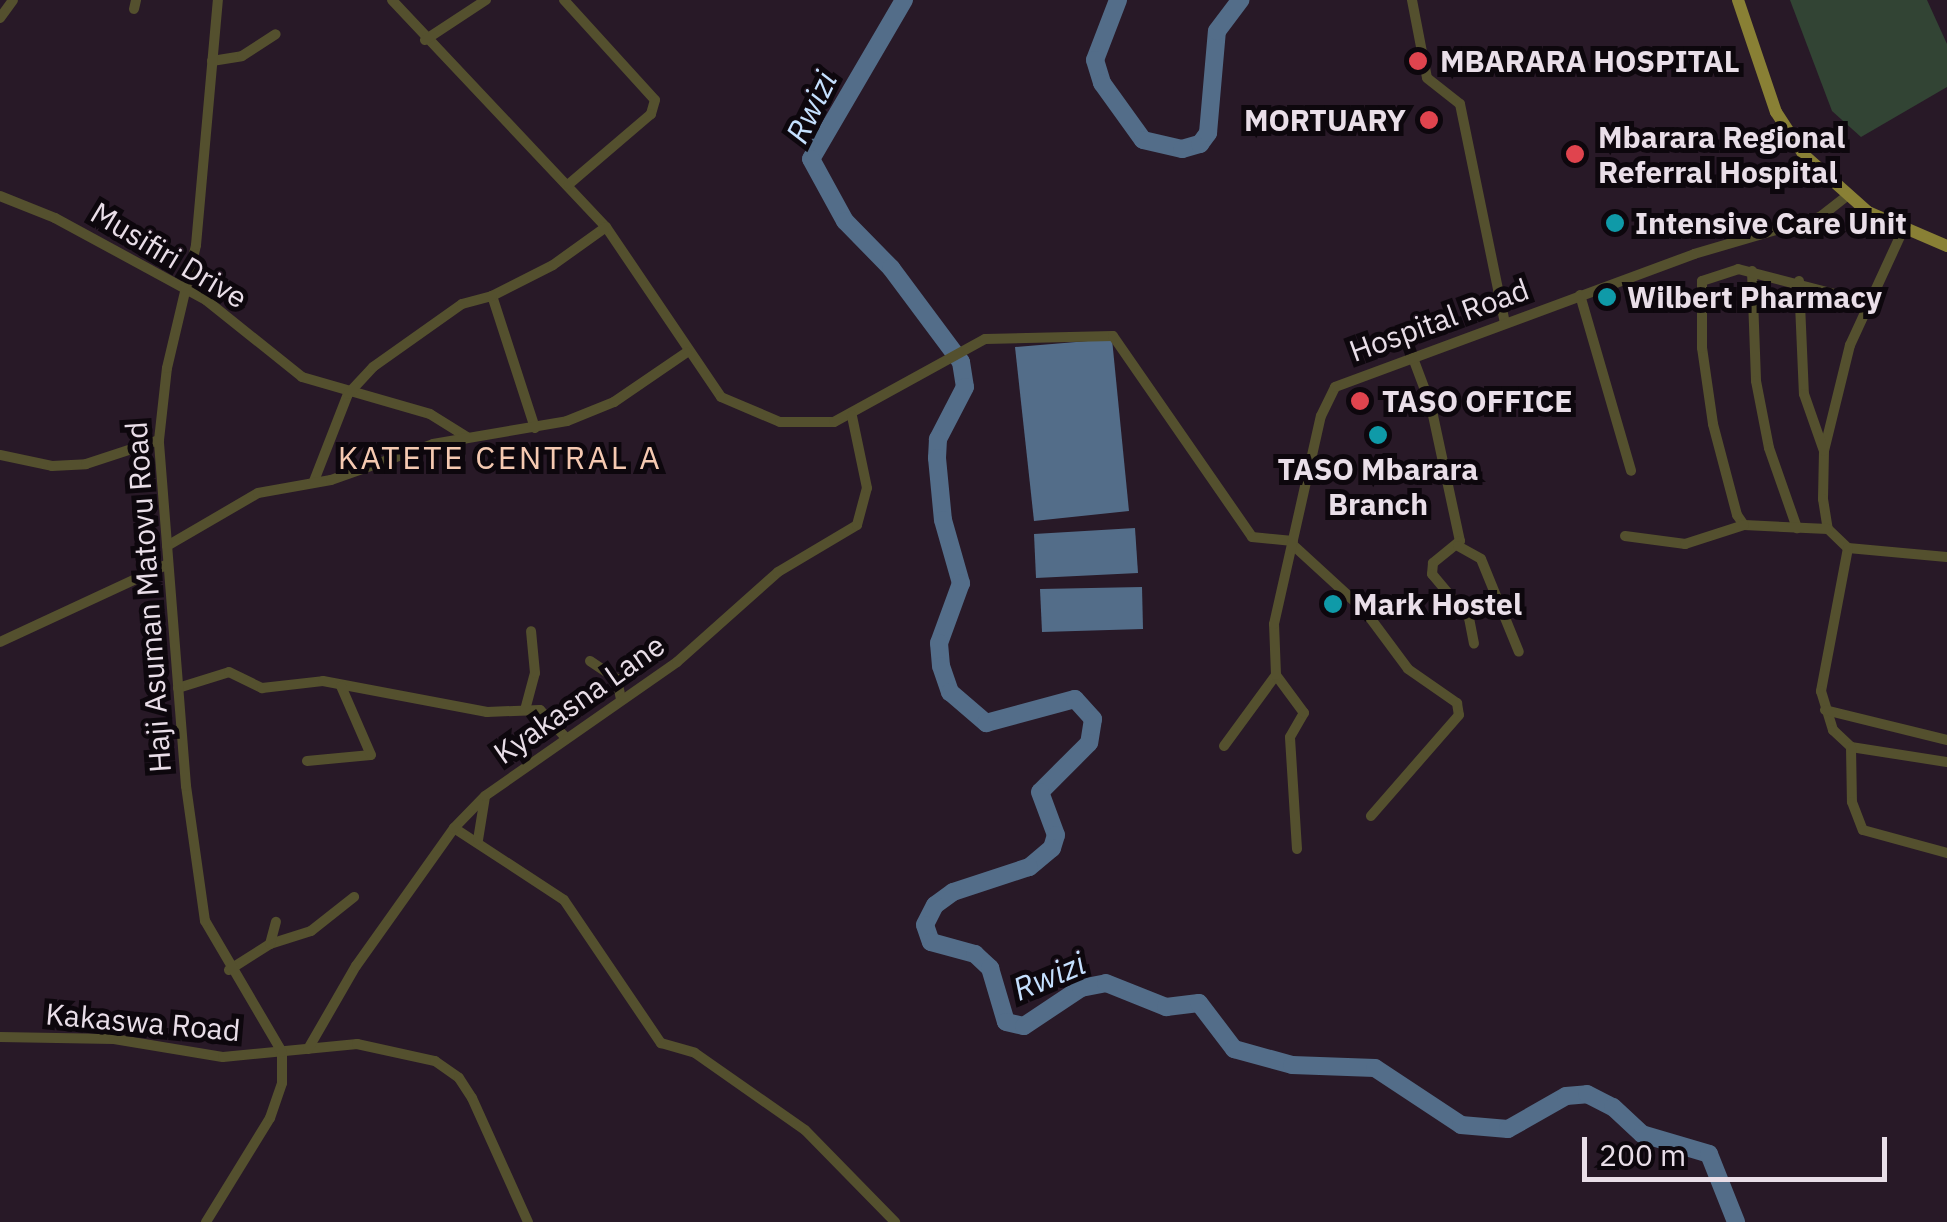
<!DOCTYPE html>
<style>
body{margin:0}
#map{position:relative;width:1947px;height:1222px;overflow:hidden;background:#281927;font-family:"IBM Plex Sans",sans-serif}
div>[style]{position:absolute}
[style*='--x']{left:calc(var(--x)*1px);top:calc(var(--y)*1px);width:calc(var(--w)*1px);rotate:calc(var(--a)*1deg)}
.green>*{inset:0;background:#324434}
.water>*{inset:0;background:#536d89}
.river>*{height:18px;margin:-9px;padding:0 9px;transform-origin:9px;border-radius:9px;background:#536d89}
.minor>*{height:10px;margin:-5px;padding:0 5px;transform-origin:5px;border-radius:5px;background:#54502e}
.major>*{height:12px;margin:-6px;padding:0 6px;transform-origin:6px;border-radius:6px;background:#898035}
.dots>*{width:28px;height:28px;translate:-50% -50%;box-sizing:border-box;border:5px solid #0d070d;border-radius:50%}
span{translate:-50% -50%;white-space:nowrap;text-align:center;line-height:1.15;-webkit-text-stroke:10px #0d070d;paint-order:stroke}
.poi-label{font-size:30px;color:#e9dee8;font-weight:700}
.left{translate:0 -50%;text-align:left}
.right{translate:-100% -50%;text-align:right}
.street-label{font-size:30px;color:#e9dee8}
.water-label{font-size:32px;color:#c5e0fe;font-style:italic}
.neighbourhood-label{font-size:32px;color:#f5c9b1;letter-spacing:2.5px}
.scale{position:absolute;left:1582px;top:1137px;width:305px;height:45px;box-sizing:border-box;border:5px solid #e9dee8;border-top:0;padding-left:12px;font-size:30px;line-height:35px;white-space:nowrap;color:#e9dee8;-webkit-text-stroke:8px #0d070d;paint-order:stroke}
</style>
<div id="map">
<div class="green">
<div style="clip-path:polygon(1790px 0,1927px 0,1947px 44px,1947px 87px,1861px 137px,1832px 111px)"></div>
</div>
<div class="water">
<div style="clip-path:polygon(1112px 339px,1129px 511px,1034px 521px,1015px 347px)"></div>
<div style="clip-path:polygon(1135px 528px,1138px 573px,1036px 578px,1034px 534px)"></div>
<div style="clip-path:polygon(1142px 587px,1143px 629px,1042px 632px,1040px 589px)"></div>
</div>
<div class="river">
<div style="--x:904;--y:0;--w:184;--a:120.3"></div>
<div style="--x:811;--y:159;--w:71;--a:61.3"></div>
<div style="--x:845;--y:221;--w:66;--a:45.6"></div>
<div style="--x:891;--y:268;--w:117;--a:53.3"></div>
<div style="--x:961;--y:362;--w:25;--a:81"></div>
<div style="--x:965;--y:387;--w:59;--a:117.4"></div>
<div style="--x:938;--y:439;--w:19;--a:93"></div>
<div style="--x:937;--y:458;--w:62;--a:84.5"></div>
<div style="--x:943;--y:520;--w:66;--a:74.1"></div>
<div style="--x:961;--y:583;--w:64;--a:110.1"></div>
<div style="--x:939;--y:643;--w:23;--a:85"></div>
<div style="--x:941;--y:666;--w:28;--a:71"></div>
<div style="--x:950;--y:692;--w:48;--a:40.7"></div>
<div style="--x:986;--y:723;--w:92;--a:-15.1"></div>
<div style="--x:1075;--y:699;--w:27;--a:48"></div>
<div style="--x:1093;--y:719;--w:24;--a:99"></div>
<div style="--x:1089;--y:743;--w:69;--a:135"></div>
<div style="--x:1040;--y:792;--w:46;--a:69.6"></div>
<div style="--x:1056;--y:835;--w:14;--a:107"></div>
<div style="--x:1052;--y:848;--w:30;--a:140"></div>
<div style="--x:1029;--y:867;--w:80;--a:161.8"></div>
<div style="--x:953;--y:892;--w:22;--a:144"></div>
<div style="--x:935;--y:905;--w:22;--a:117"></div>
<div style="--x:925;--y:925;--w:18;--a:71"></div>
<div style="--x:931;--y:942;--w:46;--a:15.3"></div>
<div style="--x:975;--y:954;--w:21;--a:43"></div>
<div style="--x:990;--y:968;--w:56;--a:73.5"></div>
<div style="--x:1006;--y:1022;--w:18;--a:13"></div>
<div style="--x:1024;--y:1026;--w:69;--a:-33.7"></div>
<div style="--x:1081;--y:988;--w:25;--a:-11"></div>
<div style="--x:1106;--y:983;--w:65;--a:21.8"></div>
<div style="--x:1166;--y:1007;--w:33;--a:-7"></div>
<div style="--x:1199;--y:1003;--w:58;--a:52.7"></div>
<div style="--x:1234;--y:1049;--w:60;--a:15.4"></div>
<div style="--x:1292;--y:1065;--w:83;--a:2.1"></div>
<div style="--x:1375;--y:1068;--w:103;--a:33.5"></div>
<div style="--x:1461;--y:1125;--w:47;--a:4.9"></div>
<div style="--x:1508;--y:1129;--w:67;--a:-29.6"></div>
<div style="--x:1566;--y:1096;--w:21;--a:-5"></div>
<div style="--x:1587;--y:1094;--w:29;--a:27"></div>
<div style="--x:1613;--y:1107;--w:40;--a:43"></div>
<div style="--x:1642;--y:1134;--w:70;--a:16.6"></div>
<div style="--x:1709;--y:1154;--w:73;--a:68.3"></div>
<div style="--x:1118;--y:0;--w:64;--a:111"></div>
<div style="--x:1095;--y:60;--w:24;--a:73"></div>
<div style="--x:1102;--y:83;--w:70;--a:54.3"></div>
<div style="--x:1143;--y:140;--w:40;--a:13"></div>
<div style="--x:1182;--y:149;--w:19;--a:-16"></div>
<div style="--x:1200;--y:144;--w:14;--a:-54"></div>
<div style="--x:1208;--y:133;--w:102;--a:-85"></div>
<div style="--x:1217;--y:31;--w:39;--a:-53"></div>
</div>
<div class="minor">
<div style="--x:392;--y:0;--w:312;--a:46.7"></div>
<div style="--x:606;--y:227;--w:205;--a:55.9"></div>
<div style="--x:721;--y:397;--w:64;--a:23"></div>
<div style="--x:780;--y:422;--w:54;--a:0"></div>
<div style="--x:834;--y:422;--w:172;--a:-28.8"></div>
<div style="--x:985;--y:339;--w:128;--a:-1.3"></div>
<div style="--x:1113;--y:336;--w:244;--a:55.3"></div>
<div style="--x:1252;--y:537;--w:41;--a:5.6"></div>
<div style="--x:564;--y:0;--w:135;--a:47.7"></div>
<div style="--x:655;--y:100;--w:15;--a:106"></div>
<div style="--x:651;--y:114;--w:108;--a:139.5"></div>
<div style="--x:1412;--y:0;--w:79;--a:79.1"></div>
<div style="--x:1427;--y:78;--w:42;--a:38.2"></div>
<div style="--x:1460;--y:104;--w:224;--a:78.4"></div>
<div style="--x:134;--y:9;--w:9;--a:-77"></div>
<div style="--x:0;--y:18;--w:22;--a:-54"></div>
<div style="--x:425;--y:40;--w:73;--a:-33.3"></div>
<div style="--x:212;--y:61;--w:30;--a:-9"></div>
<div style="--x:242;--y:56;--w:40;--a:-32.9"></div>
<div style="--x:0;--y:196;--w:59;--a:21.8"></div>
<div style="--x:55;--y:218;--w:172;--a:28.5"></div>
<div style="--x:206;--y:300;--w:123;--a:38.7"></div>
<div style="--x:302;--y:377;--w:133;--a:16.1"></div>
<div style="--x:430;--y:414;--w:44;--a:31.9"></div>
<div style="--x:1903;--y:230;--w:127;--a:114.7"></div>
<div style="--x:1850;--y:345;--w:109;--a:103.8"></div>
<div style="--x:1824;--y:451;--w:48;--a:91.2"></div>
<div style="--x:1823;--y:499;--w:30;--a:81"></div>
<div style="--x:1828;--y:529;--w:28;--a:44"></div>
<div style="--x:1848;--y:548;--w:99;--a:5.2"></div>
<div style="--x:1752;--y:271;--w:110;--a:87.9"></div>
<div style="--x:1756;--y:381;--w:68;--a:79"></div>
<div style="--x:1769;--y:448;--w:85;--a:70.7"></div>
<div style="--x:1799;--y:281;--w:113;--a:87.5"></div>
<div style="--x:1804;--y:394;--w:60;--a:70.7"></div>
<div style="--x:1580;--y:295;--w:183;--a:73.8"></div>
<div style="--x:1413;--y:358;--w:51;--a:69.4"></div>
<div style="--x:1431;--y:406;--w:138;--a:77.9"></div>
<div style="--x:1460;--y:541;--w:35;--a:141"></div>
<div style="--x:1433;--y:563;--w:11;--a:95"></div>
<div style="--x:1432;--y:574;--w:57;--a:49.9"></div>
<div style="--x:1469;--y:618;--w:26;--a:79"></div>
<div style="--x:535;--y:428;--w:139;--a:-108"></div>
<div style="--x:492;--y:296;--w:68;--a:-26.9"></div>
<div style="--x:553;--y:265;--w:65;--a:-35.6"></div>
<div style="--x:0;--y:455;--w:53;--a:11.9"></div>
<div style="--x:52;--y:466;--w:34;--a:-3"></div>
<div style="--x:86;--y:464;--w:77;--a:-18.2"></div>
<div style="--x:314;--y:481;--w:93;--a:-68.7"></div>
<div style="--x:348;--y:394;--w:37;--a:-47"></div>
<div style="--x:373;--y:367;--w:109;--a:-35.3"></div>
<div style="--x:462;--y:304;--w:31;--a:-15"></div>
<div style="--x:1828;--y:529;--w:84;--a:-177.3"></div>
<div style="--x:1744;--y:525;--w:12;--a:-125"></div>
<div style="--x:1737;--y:515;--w:94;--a:-104.8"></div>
<div style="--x:1713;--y:424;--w:77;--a:-98.2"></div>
<div style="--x:1702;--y:348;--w:67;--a:-90"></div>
<div style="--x:1702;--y:281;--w:38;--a:-18"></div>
<div style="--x:1738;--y:269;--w:132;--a:14.5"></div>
<div style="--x:1625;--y:536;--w:61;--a:7.6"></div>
<div style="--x:1685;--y:544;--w:62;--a:-17.9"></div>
<div style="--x:1293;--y:545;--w:98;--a:42.5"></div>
<div style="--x:1365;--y:611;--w:72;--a:53.4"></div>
<div style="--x:1408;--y:669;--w:60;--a:34.8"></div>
<div style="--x:1457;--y:703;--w:12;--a:81"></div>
<div style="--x:1459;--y:715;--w:134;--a:131.1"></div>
<div style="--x:167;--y:546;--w:105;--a:-30.2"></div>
<div style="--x:258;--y:493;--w:74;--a:-10.1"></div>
<div style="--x:331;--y:480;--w:108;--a:-19.4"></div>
<div style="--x:433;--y:444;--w:136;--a:-9.7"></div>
<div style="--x:567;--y:421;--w:51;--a:-22"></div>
<div style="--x:614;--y:402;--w:88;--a:-34.4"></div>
<div style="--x:1458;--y:546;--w:26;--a:29"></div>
<div style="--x:1481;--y:559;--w:100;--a:67.8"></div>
<div style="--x:1848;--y:548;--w:146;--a:100.7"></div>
<div style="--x:1821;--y:691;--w:41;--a:72.9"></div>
<div style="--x:1833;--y:730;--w:25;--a:43"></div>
<div style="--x:1851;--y:747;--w:97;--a:8.9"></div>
<div style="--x:0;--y:642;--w:185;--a:-24.9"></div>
<div style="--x:590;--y:661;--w:32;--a:34"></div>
<div style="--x:617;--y:679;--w:21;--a:79"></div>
<div style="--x:178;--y:688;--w:53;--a:-17.4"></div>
<div style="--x:229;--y:672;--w:37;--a:26"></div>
<div style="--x:262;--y:688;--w:61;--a:-6.5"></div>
<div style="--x:323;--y:681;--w:167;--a:10.7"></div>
<div style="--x:487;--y:712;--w:53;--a:-2.2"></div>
<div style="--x:540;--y:710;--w:37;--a:47"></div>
<div style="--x:525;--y:710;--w:38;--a:-75"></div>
<div style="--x:535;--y:673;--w:42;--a:-95.4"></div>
<div style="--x:1825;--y:710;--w:126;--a:13.8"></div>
<div style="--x:1224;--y:746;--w:88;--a:-53.8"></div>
<div style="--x:1851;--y:747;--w:55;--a:89"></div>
<div style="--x:1852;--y:802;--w:30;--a:69"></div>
<div style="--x:1863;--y:830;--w:87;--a:15.3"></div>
<div style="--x:307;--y:761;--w:64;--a:-5.4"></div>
<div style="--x:371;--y:755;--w:75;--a:-113.5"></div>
<div style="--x:454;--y:828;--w:131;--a:33.2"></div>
<div style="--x:564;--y:900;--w:173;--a:55.9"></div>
<div style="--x:661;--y:1043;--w:35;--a:16"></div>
<div style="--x:695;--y:1053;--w:134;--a:35"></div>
<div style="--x:805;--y:1130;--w:129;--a:45.6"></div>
<div style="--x:478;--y:840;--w:44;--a:-80.8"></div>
<div style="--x:1297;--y:849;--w:112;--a:-93.6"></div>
<div style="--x:1290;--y:737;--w:28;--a:-60"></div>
<div style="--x:1304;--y:713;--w:47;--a:-126.4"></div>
<div style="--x:1276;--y:675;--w:51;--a:-92.2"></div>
<div style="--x:1274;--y:624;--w:213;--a:-77.3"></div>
<div style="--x:1321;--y:416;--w:32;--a:-64"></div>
<div style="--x:1335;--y:387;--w:383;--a:-20.3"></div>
<div style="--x:1694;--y:254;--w:131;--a:-16.4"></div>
<div style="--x:1820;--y:217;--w:33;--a:-38"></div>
<div style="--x:270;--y:944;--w:43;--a:-17.6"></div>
<div style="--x:311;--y:931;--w:55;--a:-38.3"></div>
<div style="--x:229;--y:970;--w:49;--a:-32.4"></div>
<div style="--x:270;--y:944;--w:23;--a:-75"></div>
<div style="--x:0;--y:1037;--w:114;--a:1"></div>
<div style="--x:114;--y:1039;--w:110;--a:9.4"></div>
<div style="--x:223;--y:1057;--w:135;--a:-5.5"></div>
<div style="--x:357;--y:1044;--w:80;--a:12.3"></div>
<div style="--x:435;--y:1061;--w:29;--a:35"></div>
<div style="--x:459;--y:1078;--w:24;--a:57"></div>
<div style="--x:472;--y:1098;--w:136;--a:65.7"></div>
<div style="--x:308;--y:1049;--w:96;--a:-60"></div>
<div style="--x:356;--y:966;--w:169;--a:-54.6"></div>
<div style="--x:454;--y:828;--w:45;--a:-45.9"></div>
<div style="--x:485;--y:796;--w:234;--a:-34.9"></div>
<div style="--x:677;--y:662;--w:135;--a:-41.7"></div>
<div style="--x:778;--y:572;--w:92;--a:-30.7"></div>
<div style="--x:857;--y:525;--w:38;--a:-75"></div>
<div style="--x:867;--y:488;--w:74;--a:-101.8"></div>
<div style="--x:206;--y:1222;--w:122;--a:-58.4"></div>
<div style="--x:270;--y:1118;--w:37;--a:-71"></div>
<div style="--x:282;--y:1083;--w:31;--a:-90"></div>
<div style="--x:282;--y:1052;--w:152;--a:-120.4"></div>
<div style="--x:205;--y:921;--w:136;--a:-98"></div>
<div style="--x:186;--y:786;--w:347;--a:-94.5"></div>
<div style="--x:159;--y:440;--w:72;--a:-83.7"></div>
<div style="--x:167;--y:368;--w:126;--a:-76.7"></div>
<div style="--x:196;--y:245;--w:246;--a:-84.9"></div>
</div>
<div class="major">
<div style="--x:1738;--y:0;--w:118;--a:71.3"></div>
<div style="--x:1776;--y:112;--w:51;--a:56.9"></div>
<div style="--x:1804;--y:155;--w:86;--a:41.7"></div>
<div style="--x:1868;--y:212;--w:86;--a:23.3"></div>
</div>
<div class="dots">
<div style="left:1418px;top:61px;background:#e0444e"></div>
<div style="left:1429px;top:120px;background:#e0444e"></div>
<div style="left:1575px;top:154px;background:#e0444e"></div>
<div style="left:1615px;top:223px;background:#0f9aa8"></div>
<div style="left:1607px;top:297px;background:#0f9aa8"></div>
<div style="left:1360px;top:401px;background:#e0444e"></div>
<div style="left:1378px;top:435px;background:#0f9aa8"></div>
<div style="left:1333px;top:604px;background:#0f9aa8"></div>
</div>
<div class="poi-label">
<span class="left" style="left:1440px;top:61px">MBARARA HOSPITAL</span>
<span class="right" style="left:1406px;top:120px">MORTUARY</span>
<span class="left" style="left:1598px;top:154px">Mbarara Regional<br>Referral Hospital</span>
<span class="left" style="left:1635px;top:223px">Intensive Care Unit</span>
<span class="left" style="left:1627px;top:297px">Wilbert Pharmacy</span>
<span class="left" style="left:1382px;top:401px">TASO OFFICE</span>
<span style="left:1378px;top:486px">TASO Mbarara<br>Branch</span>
<span class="left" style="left:1353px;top:604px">Mark Hostel</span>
</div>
<div class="street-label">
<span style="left:169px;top:255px;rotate:31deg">Musifiri Drive</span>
<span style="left:1439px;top:320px;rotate:-20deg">Hospital Road</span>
<span style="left:148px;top:597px;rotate:-94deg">Haji Asuman Matovu Road</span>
<span style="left:579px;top:699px;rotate:-35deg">Kyakasna Lane</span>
<span style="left:143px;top:1022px;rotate:5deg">Kakaswa Road</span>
</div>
<div class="water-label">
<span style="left:811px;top:107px;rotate:-64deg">Rwizi</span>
<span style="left:1049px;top:976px;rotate:-23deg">Rwizi</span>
</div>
<div class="neighbourhood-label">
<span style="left:500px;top:457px">KATETE CENTRAL A</span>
</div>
<div class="scale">200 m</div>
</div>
